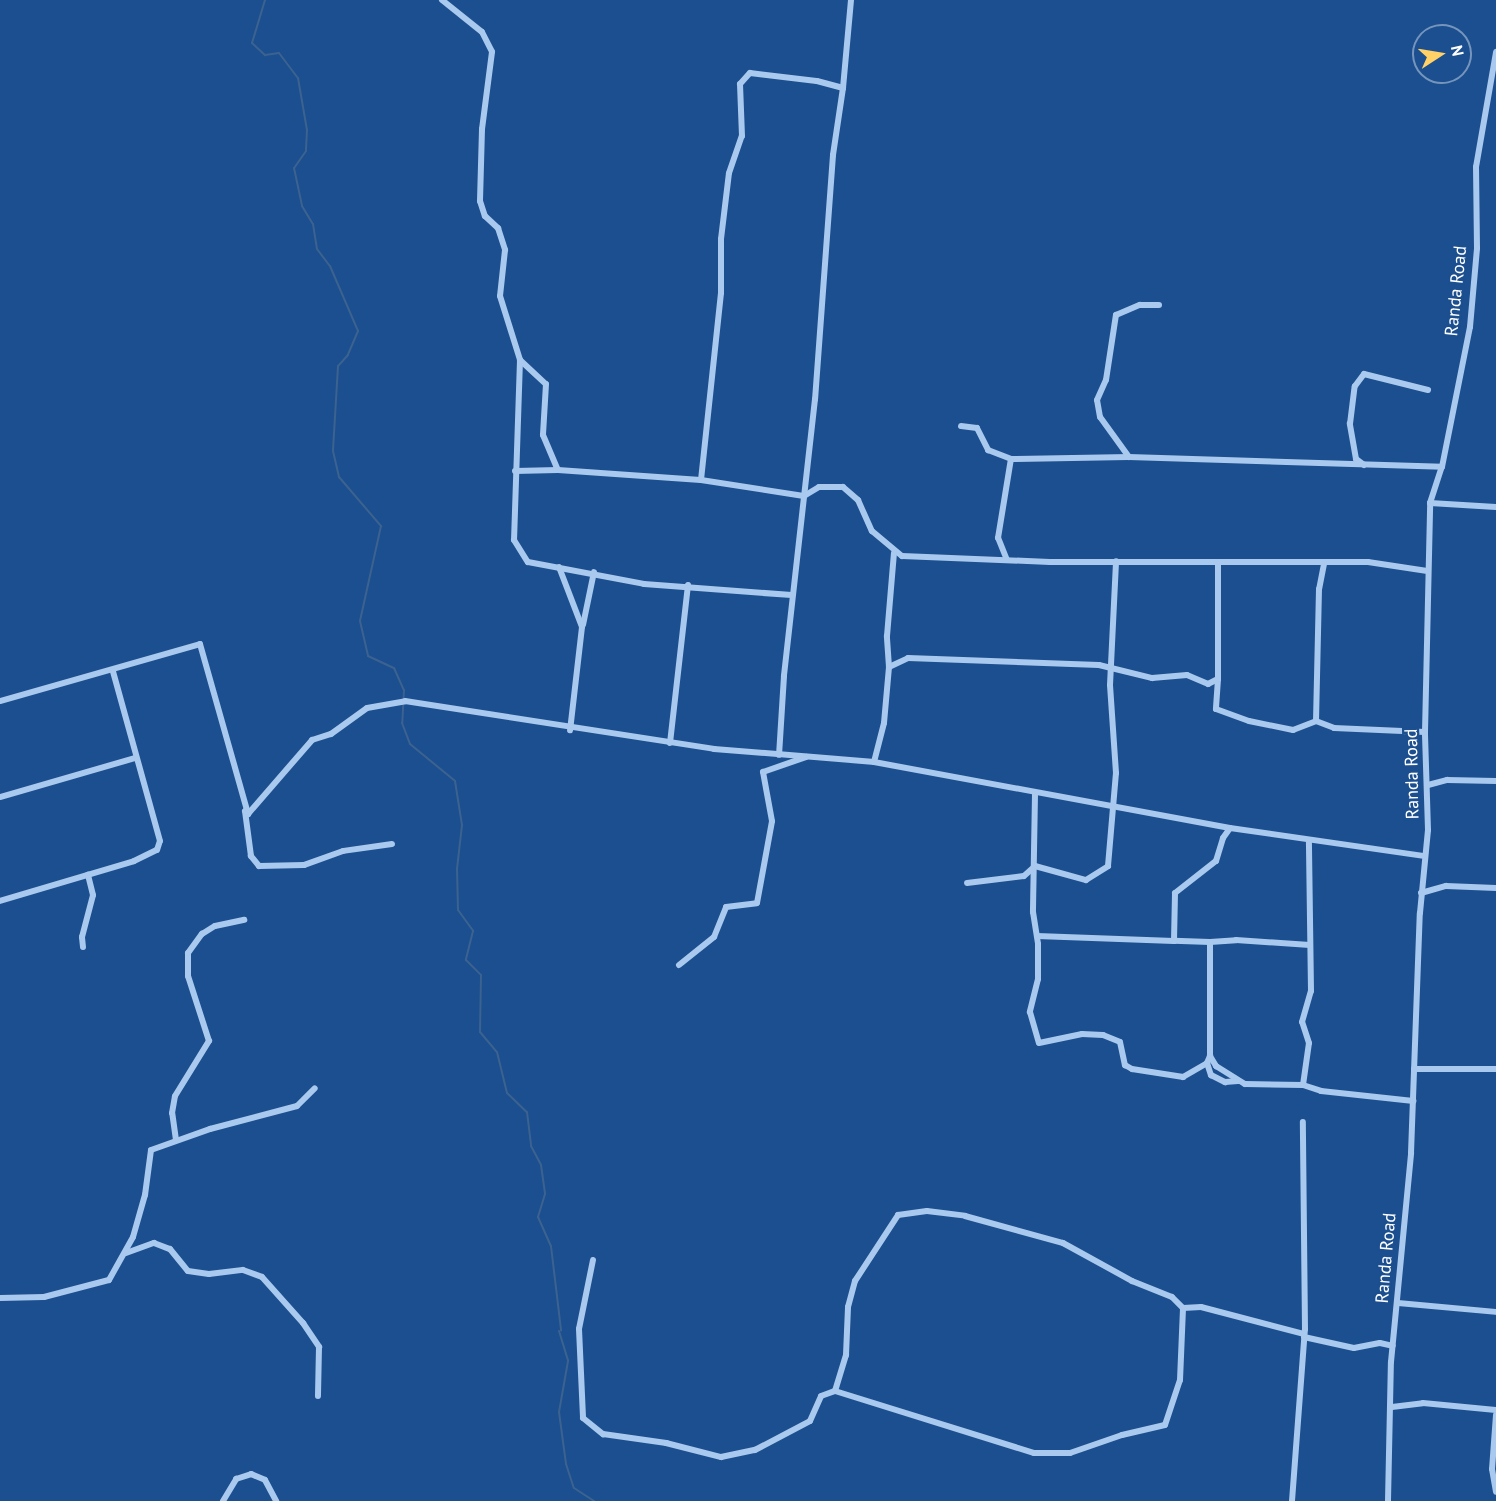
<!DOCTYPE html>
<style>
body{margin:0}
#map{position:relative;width:1496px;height:1501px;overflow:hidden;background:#1b4f8f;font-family:"PT Sans",sans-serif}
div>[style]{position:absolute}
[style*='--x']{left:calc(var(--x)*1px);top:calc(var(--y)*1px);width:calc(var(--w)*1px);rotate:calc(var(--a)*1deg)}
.stream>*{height:2px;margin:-1px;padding:0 1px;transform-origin:1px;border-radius:1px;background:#3c6290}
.minor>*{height:6px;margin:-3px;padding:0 3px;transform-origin:3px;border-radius:3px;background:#a9c9ee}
span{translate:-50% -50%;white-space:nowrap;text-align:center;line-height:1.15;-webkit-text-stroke:4.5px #1b4f8f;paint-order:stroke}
.street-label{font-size:18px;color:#fff}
.north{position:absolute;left:1412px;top:24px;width:60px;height:60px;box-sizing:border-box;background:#1b4f8f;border:2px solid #7695bc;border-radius:50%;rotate:78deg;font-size:16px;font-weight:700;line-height:24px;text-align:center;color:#fff}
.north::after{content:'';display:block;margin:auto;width:21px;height:27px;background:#ffd166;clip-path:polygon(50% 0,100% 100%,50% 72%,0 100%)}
</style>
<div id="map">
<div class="stream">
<div style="--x:265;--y:0;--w:45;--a:106.8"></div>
<div style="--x:252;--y:43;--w:18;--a:43"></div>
<div style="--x:265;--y:55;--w:14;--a:-8"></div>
<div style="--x:279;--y:53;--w:31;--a:53"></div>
<div style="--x:298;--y:78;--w:53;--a:80.2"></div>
<div style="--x:307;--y:130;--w:21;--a:93"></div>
<div style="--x:306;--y:151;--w:21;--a:125"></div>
<div style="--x:294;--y:168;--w:39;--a:78"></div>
<div style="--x:302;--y:206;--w:21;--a:59"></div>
<div style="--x:313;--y:224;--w:25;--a:81"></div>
<div style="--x:317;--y:249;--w:21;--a:53"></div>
<div style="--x:330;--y:266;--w:71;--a:66.7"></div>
<div style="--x:358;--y:331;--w:26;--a:113"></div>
<div style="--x:348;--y:355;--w:15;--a:132"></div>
<div style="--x:338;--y:366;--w:85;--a:93.4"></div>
<div style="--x:333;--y:451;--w:27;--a:77"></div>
<div style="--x:339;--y:477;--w:65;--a:49.4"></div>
<div style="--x:381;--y:526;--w:97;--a:102.5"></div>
<div style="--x:360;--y:621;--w:36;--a:77"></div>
<div style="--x:368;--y:656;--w:29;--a:25"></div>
<div style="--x:394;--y:668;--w:24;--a:66"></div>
<div style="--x:404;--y:690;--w:33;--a:93"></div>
<div style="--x:402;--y:723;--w:22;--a:69"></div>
<div style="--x:410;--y:744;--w:58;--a:39.4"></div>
<div style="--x:455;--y:781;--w:45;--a:81"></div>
<div style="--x:462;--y:825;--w:44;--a:96.5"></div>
<div style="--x:457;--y:869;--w:41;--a:88.6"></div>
<div style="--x:458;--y:910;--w:26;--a:54"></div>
<div style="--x:473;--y:931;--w:30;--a:104"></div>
<div style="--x:466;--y:960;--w:21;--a:45"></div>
<div style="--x:481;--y:975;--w:57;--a:91"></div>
<div style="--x:480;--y:1032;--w:26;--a:50"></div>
<div style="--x:497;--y:1052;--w:42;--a:76.3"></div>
<div style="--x:507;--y:1093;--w:28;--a:44"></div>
<div style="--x:527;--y:1112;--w:34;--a:83"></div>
<div style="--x:531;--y:1146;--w:21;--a:62"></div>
<div style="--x:541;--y:1165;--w:29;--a:82"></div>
<div style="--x:545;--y:1194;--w:24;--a:107"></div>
<div style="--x:538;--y:1217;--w:32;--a:66"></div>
<div style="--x:551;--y:1246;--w:85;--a:83.2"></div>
<div style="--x:559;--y:1331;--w:31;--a:73"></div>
<div style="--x:568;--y:1361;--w:52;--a:100"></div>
<div style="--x:559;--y:1412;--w:52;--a:82.3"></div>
<div style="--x:566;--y:1464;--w:25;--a:72"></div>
<div style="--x:574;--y:1488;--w:24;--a:33"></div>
</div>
<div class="minor">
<div style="--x:442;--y:0;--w:51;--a:38.7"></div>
<div style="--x:482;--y:32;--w:22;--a:63"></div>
<div style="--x:492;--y:52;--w:78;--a:97.4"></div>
<div style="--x:482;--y:129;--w:72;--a:91.6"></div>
<div style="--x:480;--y:201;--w:16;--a:72"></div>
<div style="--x:485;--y:216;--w:18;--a:43"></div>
<div style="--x:498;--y:228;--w:23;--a:72"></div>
<div style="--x:505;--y:250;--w:46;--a:96.2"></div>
<div style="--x:500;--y:296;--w:67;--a:72.6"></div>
<div style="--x:520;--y:360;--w:35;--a:43"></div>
<div style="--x:546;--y:384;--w:51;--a:93.4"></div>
<div style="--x:543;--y:435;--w:38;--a:67"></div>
<div style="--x:558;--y:470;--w:143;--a:4"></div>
<div style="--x:701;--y:480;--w:188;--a:-83.9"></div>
<div style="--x:721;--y:293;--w:54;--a:-90"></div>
<div style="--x:721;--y:239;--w:66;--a:-83.1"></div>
<div style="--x:729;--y:173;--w:39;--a:-71"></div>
<div style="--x:742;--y:136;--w:52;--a:-92.2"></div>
<div style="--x:740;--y:84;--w:15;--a:-48"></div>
<div style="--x:750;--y:73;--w:67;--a:6.8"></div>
<div style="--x:817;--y:81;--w:27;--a:15"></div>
<div style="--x:843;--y:88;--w:68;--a:98.5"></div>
<div style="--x:833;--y:155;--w:245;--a:94.2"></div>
<div style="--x:815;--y:399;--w:279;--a:96.4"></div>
<div style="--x:784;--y:676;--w:79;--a:93.6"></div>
<div style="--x:843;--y:88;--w:88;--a:-84.8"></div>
<div style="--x:520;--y:360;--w:180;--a:91.9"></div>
<div style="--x:514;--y:540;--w:26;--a:58"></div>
<div style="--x:528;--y:562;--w:118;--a:10.7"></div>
<div style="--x:644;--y:584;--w:148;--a:4.3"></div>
<div style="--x:961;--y:426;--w:16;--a:7"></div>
<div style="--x:977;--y:428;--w:25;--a:63"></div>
<div style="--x:988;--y:450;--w:25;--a:21"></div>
<div style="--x:1011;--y:459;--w:118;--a:-1"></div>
<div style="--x:1129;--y:457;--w:313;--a:1.8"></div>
<div style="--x:1129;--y:457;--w:49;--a:-125.9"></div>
<div style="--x:1100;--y:417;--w:17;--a:-100"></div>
<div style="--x:1097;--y:400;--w:22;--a:-66"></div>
<div style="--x:1106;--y:380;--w:66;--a:-81.3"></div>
<div style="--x:1116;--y:315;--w:26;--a:-23"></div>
<div style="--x:1140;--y:305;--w:19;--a:0"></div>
<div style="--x:1364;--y:465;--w:10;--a:-143"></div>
<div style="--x:1356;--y:459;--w:36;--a:-100"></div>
<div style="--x:1350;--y:424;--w:38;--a:-83"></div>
<div style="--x:1355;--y:386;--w:15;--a:-53"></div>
<div style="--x:1364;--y:374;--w:66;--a:14"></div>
<div style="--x:515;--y:471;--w:43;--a:-1.3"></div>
<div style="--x:701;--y:480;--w:104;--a:8.8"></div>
<div style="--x:804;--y:496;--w:17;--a:-31"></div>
<div style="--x:819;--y:487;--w:24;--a:0"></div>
<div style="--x:843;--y:487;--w:20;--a:41"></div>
<div style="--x:858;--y:500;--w:34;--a:66"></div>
<div style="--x:872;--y:531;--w:39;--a:40"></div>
<div style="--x:902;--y:556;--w:148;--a:2.3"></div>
<div style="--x:1050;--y:562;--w:318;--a:0"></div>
<div style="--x:1368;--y:562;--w:60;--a:8.7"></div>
<div style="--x:1430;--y:503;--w:66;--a:3.5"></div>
<div style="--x:1007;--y:560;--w:24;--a:-112"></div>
<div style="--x:998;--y:538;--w:80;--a:-80.7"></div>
<div style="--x:1324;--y:564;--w:25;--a:101"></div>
<div style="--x:1319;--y:589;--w:132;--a:91.3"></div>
<div style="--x:1316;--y:721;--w:19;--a:21"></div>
<div style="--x:1334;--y:728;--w:91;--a:2.5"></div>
<div style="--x:559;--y:567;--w:64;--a:69"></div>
<div style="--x:582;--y:627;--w:104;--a:96.6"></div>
<div style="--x:583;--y:625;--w:54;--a:-78.3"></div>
<div style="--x:889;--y:667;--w:21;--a:-25"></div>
<div style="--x:908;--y:658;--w:191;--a:2.1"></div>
<div style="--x:1099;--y:665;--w:55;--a:13.8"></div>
<div style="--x:1152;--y:678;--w:35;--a:-5"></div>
<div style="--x:1187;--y:675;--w:23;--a:23"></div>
<div style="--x:1208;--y:684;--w:11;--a:-27"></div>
<div style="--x:1218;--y:679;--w:30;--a:94"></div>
<div style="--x:1216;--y:709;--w:35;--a:20"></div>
<div style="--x:1249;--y:721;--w:45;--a:11.6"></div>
<div style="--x:1293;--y:730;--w:25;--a:-21"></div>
<div style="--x:1218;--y:679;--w:117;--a:-90"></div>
<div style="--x:0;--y:701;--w:208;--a:-15.9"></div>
<div style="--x:200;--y:644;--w:177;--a:74.2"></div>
<div style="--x:670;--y:743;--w:159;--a:-83.5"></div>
<div style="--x:874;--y:762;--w:40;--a:-75.6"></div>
<div style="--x:884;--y:723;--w:56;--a:-84.9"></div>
<div style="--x:889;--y:667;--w:31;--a:-94"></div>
<div style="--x:887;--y:636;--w:83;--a:-85.2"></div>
<div style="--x:1428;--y:785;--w:20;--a:-15"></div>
<div style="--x:1447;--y:780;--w:49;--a:1.2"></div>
<div style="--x:1035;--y:794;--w:118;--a:91"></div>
<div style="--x:1033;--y:912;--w:32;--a:81"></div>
<div style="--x:1038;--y:944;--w:35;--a:90"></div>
<div style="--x:1038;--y:979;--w:34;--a:104"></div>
<div style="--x:1030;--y:1012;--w:32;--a:74"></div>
<div style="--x:1039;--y:1043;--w:44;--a:-11.8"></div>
<div style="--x:1082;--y:1034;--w:21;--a:3"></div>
<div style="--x:1103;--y:1035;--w:18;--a:22"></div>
<div style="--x:1120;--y:1042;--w:24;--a:78"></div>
<div style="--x:1125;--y:1065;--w:8;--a:30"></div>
<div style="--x:1132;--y:1069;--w:52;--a:8.9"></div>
<div style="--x:1183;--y:1077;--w:28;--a:-30"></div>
<div style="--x:1207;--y:1063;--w:8;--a:-67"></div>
<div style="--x:1210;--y:1056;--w:12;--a:59"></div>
<div style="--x:1216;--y:1066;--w:34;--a:32"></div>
<div style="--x:1245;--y:1084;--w:58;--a:1"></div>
<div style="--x:1303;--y:1085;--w:19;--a:18"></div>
<div style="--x:1321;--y:1091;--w:93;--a:6.2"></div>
<div style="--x:0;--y:797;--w:141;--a:-16.1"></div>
<div style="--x:392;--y:844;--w:49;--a:171.9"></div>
<div style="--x:343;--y:851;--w:41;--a:160.3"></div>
<div style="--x:304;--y:865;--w:45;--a:178.7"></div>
<div style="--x:259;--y:866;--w:13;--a:-129"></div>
<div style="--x:251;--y:856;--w:45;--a:-97.6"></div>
<div style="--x:245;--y:811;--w:4;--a:45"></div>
<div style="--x:248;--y:814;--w:98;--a:-49.1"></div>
<div style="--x:312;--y:740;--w:20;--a:-18"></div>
<div style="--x:331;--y:734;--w:44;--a:-35.8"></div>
<div style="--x:367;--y:708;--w:39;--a:-10"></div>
<div style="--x:405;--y:701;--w:313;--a:8.8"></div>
<div style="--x:714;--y:749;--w:161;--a:4.6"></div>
<div style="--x:874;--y:762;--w:362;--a:10.5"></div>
<div style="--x:1230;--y:828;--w:197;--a:8.2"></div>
<div style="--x:967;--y:883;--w:57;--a:-7"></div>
<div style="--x:1024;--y:876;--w:15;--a:-42"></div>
<div style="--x:1035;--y:866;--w:53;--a:15.4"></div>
<div style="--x:1086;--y:880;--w:26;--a:-32"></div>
<div style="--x:1108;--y:866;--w:93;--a:-85.1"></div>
<div style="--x:1116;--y:773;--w:88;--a:-93.9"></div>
<div style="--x:1110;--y:685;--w:124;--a:-87.2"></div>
<div style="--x:1421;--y:893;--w:26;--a:-16"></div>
<div style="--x:1446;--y:886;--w:50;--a:2.3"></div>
<div style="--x:0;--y:901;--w:140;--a:-16.6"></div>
<div style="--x:134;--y:861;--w:25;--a:-26"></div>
<div style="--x:157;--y:850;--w:9;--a:-72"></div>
<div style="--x:160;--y:841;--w:176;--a:-105.5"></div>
<div style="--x:1037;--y:936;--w:137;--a:2.1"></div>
<div style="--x:1210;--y:942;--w:26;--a:-4"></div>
<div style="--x:1236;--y:940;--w:74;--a:3.9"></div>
<div style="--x:83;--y:947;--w:10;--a:-96"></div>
<div style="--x:82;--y:937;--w:43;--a:-75.3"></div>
<div style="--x:93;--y:895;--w:21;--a:-104"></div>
<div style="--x:679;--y:965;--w:45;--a:-38.7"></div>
<div style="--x:714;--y:937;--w:32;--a:-68"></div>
<div style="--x:726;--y:907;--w:31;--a:-7"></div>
<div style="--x:757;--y:903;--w:83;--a:-79.6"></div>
<div style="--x:772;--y:821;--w:50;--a:-100.4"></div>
<div style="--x:763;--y:772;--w:46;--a:-19.2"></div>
<div style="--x:1210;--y:1056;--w:114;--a:-90"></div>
<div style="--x:1210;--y:942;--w:36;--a:-178"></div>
<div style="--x:1174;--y:941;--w:48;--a:-88.8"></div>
<div style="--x:1175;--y:893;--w:52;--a:-38"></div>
<div style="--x:1216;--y:861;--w:24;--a:-73"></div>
<div style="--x:1223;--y:838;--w:12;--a:-55"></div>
<div style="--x:1207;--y:1063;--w:13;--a:72"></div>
<div style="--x:1211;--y:1075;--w:16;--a:27"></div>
<div style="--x:1225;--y:1082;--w:13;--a:-4"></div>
<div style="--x:1414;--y:1069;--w:82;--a:0"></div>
<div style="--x:1303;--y:1085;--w:42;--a:-81.9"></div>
<div style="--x:1309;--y:1043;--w:22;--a:-108"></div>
<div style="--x:1302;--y:1022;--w:32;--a:-74"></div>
<div style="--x:1311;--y:991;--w:150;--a:-90.8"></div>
<div style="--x:176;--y:1140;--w:27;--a:-98"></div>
<div style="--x:172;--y:1113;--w:17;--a:-80"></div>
<div style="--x:175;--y:1096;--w:65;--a:-58.3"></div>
<div style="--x:209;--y:1041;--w:68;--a:-107.9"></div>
<div style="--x:188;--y:976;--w:23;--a:-90"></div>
<div style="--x:188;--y:953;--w:24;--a:-54"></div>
<div style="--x:202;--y:934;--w:15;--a:-32"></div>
<div style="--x:215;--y:926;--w:30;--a:-12"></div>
<div style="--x:126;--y:1253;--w:30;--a:-20"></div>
<div style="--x:154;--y:1243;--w:17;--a:21"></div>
<div style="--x:170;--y:1249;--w:28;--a:51"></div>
<div style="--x:188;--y:1271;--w:21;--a:8"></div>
<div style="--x:209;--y:1274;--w:34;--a:-7"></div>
<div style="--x:243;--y:1270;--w:20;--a:20"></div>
<div style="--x:262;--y:1277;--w:62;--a:48.3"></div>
<div style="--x:303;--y:1323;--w:29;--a:56"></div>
<div style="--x:319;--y:1347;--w:49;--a:91.2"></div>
<div style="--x:593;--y:1260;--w:70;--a:101.5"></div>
<div style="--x:579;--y:1329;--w:89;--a:87.4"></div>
<div style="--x:583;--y:1418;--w:26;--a:39"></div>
<div style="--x:603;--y:1434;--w:64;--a:8.1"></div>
<div style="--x:666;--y:1443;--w:57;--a:14.3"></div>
<div style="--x:721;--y:1457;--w:35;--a:-12"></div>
<div style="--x:755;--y:1450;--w:62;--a:-27.8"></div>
<div style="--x:810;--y:1421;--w:27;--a:-66"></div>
<div style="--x:821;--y:1396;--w:15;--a:-20"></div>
<div style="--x:835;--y:1391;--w:208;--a:17.3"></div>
<div style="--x:1034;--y:1453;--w:36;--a:0"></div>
<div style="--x:1070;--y:1453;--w:55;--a:-19.1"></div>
<div style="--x:1122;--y:1435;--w:44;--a:-13.1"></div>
<div style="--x:1165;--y:1425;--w:47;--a:-71.6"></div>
<div style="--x:1180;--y:1380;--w:72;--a:-87.6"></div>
<div style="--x:0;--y:1298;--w:44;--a:-1.3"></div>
<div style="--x:44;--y:1297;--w:67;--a:-14.7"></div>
<div style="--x:109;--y:1280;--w:49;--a:-60.8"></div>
<div style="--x:133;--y:1237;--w:44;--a:-74.1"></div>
<div style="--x:145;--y:1195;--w:45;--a:-82.4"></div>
<div style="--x:151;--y:1150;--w:63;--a:-19.6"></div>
<div style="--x:210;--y:1129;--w:90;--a:-14.8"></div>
<div style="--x:297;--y:1106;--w:25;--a:-45"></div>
<div style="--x:1398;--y:1303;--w:98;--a:5.2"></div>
<div style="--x:1304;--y:1337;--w:51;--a:12.4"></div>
<div style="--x:1354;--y:1348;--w:26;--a:-11"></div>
<div style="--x:1380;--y:1343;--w:13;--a:13"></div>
<div style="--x:835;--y:1391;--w:38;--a:-73"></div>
<div style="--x:846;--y:1355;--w:48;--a:-87.6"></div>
<div style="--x:848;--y:1307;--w:27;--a:-75"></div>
<div style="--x:855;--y:1281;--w:79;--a:-56.9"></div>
<div style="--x:898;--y:1215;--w:29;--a:-8"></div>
<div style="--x:927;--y:1211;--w:38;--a:7"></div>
<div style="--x:965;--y:1216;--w:102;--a:15.4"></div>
<div style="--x:1063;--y:1243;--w:79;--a:28.8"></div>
<div style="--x:1132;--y:1281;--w:43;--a:21.8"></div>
<div style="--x:1172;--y:1297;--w:16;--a:45"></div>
<div style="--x:1183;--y:1308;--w:18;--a:-3"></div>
<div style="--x:1201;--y:1307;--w:106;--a:14.7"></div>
<div style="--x:1392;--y:1407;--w:31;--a:-7"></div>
<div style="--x:1423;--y:1403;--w:73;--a:5.5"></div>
<div style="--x:1496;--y:1415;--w:54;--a:94.2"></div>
<div style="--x:1492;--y:1469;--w:23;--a:80"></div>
<div style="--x:223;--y:1501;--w:26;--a:-59"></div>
<div style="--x:236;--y:1479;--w:16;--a:-18"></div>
<div style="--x:251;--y:1474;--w:15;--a:23"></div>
<div style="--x:265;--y:1480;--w:24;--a:62"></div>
<div style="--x:1292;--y:1501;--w:172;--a:-85.7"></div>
<div style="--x:1305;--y:1329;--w:207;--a:-90.6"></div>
<div style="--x:1388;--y:1501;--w:139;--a:-88.8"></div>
<div style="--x:1391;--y:1362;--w:210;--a:-84.5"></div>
<div style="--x:1411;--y:1153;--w:240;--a:-87.9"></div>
<div style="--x:1420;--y:913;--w:83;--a:-84.5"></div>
<div style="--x:1428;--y:830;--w:98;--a:-91.8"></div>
<div style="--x:1425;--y:732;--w:229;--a:-88.7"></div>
<div style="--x:1430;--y:503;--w:38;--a:-72"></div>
<div style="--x:1442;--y:467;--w:143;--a:-78.7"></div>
<div style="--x:1470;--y:327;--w:79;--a:-84.9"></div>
<div style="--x:1477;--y:248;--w:81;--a:-90.7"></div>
<div style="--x:1476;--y:167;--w:117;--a:-80.1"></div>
</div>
<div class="street-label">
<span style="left:1456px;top:291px;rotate:-84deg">Randa Road</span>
<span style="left:1412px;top:774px;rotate:-91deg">Randa Road</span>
<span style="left:1386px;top:1258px;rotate:-85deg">Randa Road</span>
</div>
<div class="north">N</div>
</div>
